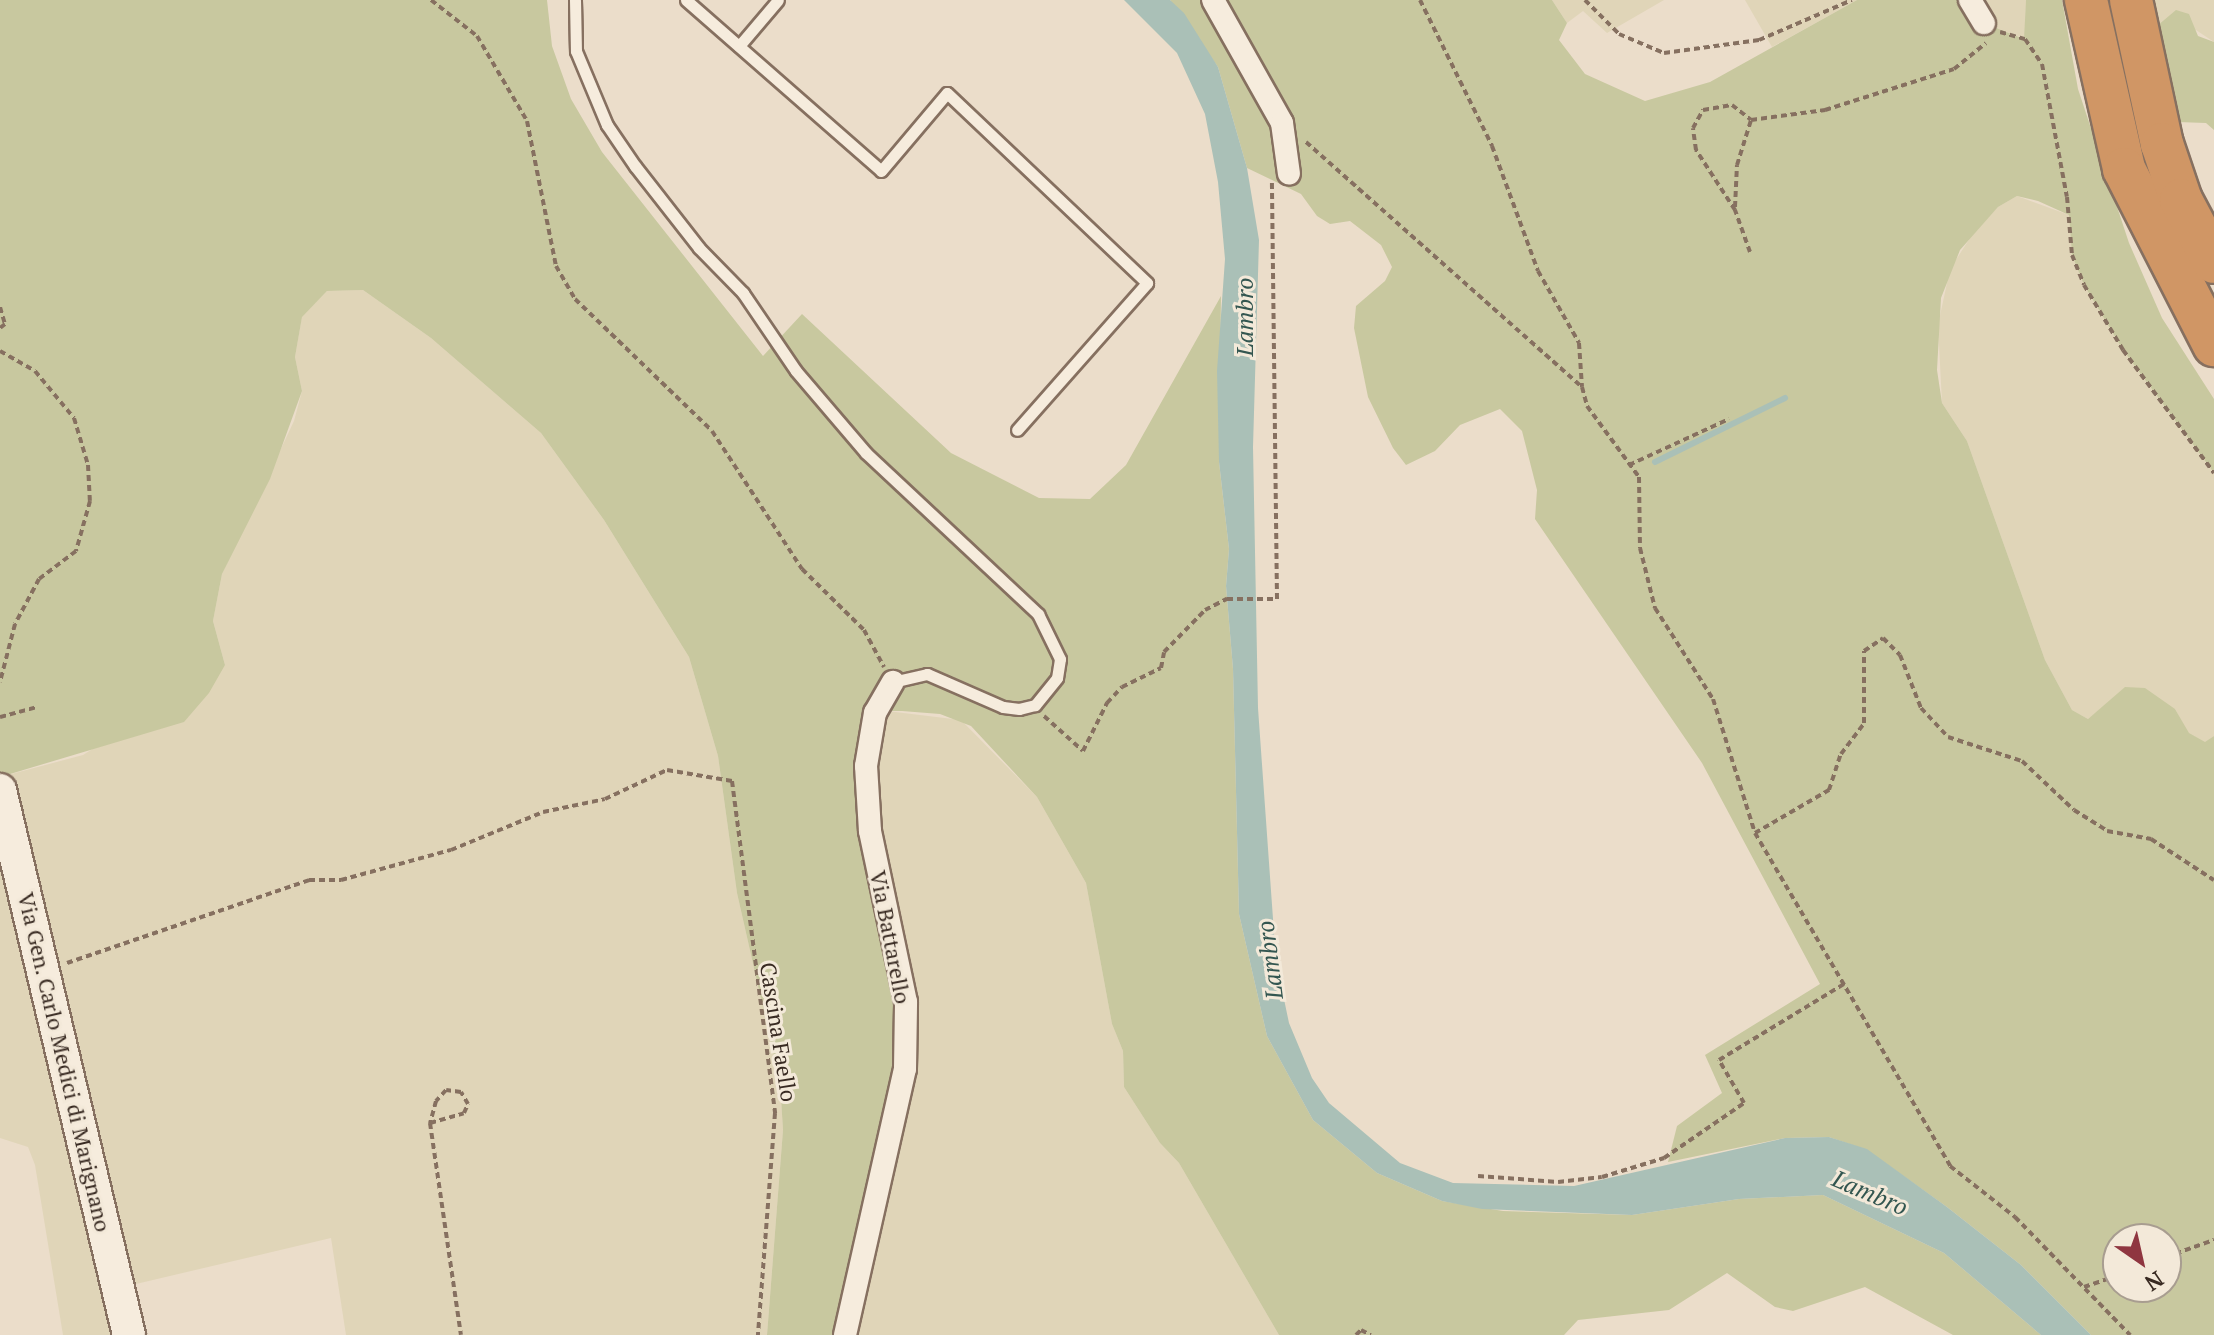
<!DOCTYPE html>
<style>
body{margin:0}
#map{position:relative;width:2214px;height:1335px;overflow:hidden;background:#ebddca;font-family:"PT Serif",serif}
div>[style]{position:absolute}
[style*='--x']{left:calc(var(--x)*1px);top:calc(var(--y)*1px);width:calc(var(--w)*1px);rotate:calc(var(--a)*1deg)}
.farmland>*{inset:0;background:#e0d5b8}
.green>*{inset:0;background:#c8c89f}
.water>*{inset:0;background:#aac0b7}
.stream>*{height:6px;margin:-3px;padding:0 3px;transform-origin:3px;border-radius:3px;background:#aac0b7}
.path>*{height:4px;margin-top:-2px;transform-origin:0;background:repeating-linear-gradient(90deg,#867060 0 6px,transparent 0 10px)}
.roads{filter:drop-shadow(2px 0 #867060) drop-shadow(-2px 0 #867060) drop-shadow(0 2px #867060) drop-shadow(0 -2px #867060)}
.lane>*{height:11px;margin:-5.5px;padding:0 5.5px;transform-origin:5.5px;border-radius:5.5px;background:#f6ecdd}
.street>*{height:22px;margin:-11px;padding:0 11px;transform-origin:11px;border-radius:11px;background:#f6ecdd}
.secondary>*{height:32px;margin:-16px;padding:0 16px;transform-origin:16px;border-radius:16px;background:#f6ecdd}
.highway>*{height:42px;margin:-21px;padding:0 21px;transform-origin:21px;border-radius:21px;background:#d09665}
span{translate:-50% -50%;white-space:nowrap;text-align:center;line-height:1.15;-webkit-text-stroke:6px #f3e9d9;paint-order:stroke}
.street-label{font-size:22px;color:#382a22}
.water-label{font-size:24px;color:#335650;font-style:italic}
.north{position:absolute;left:2102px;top:1223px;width:80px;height:80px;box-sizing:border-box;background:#f3e9d9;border:2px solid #a89d90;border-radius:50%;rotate:146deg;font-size:22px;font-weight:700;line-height:32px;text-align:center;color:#382a22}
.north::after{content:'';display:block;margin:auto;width:28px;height:36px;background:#8f3640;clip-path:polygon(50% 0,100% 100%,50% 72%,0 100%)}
</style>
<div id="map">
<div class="farmland">
<div style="clip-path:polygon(1552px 0,1664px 0,1607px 33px,1583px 11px,1567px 23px)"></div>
<div style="clip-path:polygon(1745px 0,1857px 0,1772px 47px)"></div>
<div style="clip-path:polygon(1970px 0,2026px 0,2025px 39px,1984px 23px)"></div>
<div style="clip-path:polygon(2140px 0,2214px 0,2214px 42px,2196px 30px,2157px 26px)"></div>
<div style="clip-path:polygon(2017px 196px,2069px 215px,2072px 254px,2084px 285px,2123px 350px,2214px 473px,2214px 736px,2205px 743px,2188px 733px,2175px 709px,2104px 706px,2088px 719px,2072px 710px,2045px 660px,1967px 441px,1942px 403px,1938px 325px,1950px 269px,1972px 235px,1998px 207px)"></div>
<div style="clip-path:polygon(363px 290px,431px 338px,541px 433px,604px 520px,689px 657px,718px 756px,737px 893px,780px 1083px,783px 1130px,767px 1335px,346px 1335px,331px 1238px,119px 1288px,129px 1335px,63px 1335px,35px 1165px,28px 1147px,0 1138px,0 777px,83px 755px,225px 665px,213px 621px,222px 574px,294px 421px,302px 391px,295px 357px,302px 316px,327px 291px)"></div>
<div style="clip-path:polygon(887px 711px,961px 720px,1037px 797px,1086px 883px,1112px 1024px,1123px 1051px,1124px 1087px,1160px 1143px,1179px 1163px,1279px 1335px,845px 1335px,866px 766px)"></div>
</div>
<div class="green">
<div style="clip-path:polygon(0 0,547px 0,552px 46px,571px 99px,602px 152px,763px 356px,802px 314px,951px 453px,1039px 498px,1090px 499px,1126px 465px,1221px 296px,1219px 462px,1229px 549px,1226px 586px,1233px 669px,1239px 914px,1267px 1036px,1313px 1120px,1377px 1173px,1442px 1201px,1503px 1211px,1632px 1215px,1739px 1199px,1823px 1195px,1944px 1253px,2041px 1335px,1953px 1335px,1865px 1287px,1793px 1311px,1775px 1307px,1727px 1273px,1669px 1310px,1578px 1320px,1564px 1335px,1279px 1335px,1179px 1163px,1160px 1143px,1124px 1087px,1123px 1051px,1112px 1024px,1086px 883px,1037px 797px,971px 726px,940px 714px,902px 711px,887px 711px,870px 737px,905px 1069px,845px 1335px,767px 1335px,783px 1130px,780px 1083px,737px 893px,718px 756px,689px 657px,604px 520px,541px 433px,431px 338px,363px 290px,327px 291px,302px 317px,295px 357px,302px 391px,270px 479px,222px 574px,213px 621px,225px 665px,209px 693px,184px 722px,0 777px)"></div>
<div style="clip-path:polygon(evenodd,1170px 0,1552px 0,1567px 23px,1559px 40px,1585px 74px,1645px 101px,1710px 82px,1857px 0,1970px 0,1984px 23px,2024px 39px,2026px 0,2062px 0,2078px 89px,2129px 243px,2162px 318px,2214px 399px,2214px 473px,2123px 350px,2084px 285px,2072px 255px,2069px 215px,2038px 201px,2017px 196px,1998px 207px,1960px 250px,1941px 298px,1937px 370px,1942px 403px,1967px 441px,2045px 660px,2072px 710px,2088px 719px,2125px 687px,2145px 688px,2175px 709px,2189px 733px,2205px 742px,2214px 736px,2214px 1335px,2091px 1335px,2021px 1265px,1947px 1207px,1867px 1150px,1829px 1137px,1785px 1138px,1668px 1162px,1677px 1126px,1722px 1093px,1705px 1055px,1820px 984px,1702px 763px,1535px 519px,1537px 490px,1522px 431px,1500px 409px,1460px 425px,1435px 451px,1406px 465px,1393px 448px,1368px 397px,1354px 328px,1356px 306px,1385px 281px,1392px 267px,1381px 245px,1350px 221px,1330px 224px,1317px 216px,1301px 194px,1247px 168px,1218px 67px,1170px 0,2118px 1239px,2166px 1239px,2166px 1287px,2118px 1287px,2118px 1239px)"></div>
<div style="clip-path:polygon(2176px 10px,2189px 14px,2198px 36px,2214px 42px,2214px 130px,2206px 123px,2178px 122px,2157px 26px)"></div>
</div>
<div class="water">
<div style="clip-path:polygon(1124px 0,1170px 0,1184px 13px,1218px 67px,1247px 168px,1259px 240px,1253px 447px,1258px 708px,1276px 961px,1289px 1023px,1312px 1078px,1329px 1103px,1400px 1163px,1453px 1183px,1574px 1186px,1785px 1138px,1829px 1137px,1867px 1149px,1947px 1207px,2021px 1265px,2091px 1335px,2041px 1335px,1944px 1253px,1823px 1195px,1739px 1199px,1632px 1215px,1482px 1209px,1442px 1201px,1377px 1173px,1313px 1120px,1267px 1036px,1239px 914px,1233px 669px,1226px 586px,1229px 549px,1219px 462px,1217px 371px,1225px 259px,1218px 182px,1205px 114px,1177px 53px)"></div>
</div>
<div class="stream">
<div style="--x:1655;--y:462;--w:145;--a:-26.2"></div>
</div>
<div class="path">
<div style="--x:431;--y:0;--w:58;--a:38"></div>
<div style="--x:477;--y:36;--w:99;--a:59.5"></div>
<div style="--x:527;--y:121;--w:148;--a:78.7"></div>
<div style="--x:556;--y:266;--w:38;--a:60"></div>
<div style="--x:575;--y:299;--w:190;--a:43.9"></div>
<div style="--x:712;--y:431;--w:165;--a:56.9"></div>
<div style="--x:802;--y:569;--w:87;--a:44.5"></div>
<div style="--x:864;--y:630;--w:42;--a:61.6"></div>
<div style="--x:1420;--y:0;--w:163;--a:63.7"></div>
<div style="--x:1492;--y:146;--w:133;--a:69.8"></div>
<div style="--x:1538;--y:271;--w:83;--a:60.3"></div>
<div style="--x:1579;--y:343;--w:44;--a:86.1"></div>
<div style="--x:1585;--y:0;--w:48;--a:45"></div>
<div style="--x:1619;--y:34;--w:49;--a:22.9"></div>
<div style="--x:1664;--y:53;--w:96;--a:-7.8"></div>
<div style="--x:1759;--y:40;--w:101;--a:-23.3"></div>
<div style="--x:2000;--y:32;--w:26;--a:16"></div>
<div style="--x:2025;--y:39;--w:30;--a:56"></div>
<div style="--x:2042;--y:64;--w:135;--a:79.4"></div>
<div style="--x:2067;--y:197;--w:58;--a:85.1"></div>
<div style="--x:2072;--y:255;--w:32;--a:68"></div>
<div style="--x:2084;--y:285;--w:76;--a:59"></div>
<div style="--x:2123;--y:350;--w:153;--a:53.5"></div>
<div style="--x:1306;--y:142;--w:369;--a:41.6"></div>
<div style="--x:1582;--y:387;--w:20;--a:75"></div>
<div style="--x:1587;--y:406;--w:88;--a:53.8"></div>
<div style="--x:1639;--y:477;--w:71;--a:89.2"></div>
<div style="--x:1640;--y:548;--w:62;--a:76"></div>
<div style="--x:1655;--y:608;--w:108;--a:57.5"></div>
<div style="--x:1713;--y:699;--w:140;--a:72.6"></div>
<div style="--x:1755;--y:833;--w:386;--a:59.6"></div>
<div style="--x:1950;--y:1166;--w:83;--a:38.1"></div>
<div style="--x:2015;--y:1217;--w:165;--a:45.7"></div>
<div style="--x:1735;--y:207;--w:42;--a:-87.3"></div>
<div style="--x:1737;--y:165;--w:47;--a:-72.7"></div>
<div style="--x:1750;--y:252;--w:45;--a:-109.7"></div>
<div style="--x:1735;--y:210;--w:72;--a:-123"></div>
<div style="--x:1696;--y:150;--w:22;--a:-98"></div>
<div style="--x:1693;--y:128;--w:21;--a:-61"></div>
<div style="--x:1703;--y:110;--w:29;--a:-10"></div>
<div style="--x:1732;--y:105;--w:24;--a:38"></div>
<div style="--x:1751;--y:120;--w:75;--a:-7.7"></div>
<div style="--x:1825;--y:110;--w:135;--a:-17.6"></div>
<div style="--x:1954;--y:69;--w:41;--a:-39.1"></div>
<div style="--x:0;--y:307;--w:18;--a:74"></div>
<div style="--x:5;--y:324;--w:6;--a:141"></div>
<div style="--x:0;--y:351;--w:40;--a:29.7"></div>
<div style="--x:35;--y:371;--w:61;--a:50.3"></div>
<div style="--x:74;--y:418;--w:49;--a:73.4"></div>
<div style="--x:88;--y:465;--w:36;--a:87"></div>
<div style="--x:90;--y:501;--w:52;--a:105.6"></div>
<div style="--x:76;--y:551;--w:46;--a:142.9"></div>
<div style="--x:39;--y:579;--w:51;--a:118.1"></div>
<div style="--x:15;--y:624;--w:60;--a:104.5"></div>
<div style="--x:1629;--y:465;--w:110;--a:-24.7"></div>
<div style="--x:1044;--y:716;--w:52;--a:41.9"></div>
<div style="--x:1083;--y:751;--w:54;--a:-63.4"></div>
<div style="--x:1107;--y:703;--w:22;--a:-47"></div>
<div style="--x:1122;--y:687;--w:43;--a:-26"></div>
<div style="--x:1161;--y:668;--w:16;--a:-79"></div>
<div style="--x:1164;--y:652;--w:59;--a:-45.7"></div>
<div style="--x:1205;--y:610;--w:25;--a:-27"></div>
<div style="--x:1227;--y:599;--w:50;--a:0"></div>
<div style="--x:1277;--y:599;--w:416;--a:-90.7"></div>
<div style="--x:0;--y:717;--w:38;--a:-15"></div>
<div style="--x:1755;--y:833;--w:86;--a:-30.2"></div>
<div style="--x:1829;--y:790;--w:38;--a:-72"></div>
<div style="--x:1841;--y:754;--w:39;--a:-53"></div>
<div style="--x:1864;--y:723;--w:72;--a:-90"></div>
<div style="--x:1864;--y:651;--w:23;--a:-34"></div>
<div style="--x:1883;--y:638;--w:24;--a:45"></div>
<div style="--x:1900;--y:655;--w:57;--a:68.4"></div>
<div style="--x:1921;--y:708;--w:40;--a:47"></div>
<div style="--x:1948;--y:737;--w:78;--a:18"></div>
<div style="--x:2022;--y:761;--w:71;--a:43.3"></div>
<div style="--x:2074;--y:810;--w:39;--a:32"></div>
<div style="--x:2107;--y:831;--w:45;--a:10.3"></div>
<div style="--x:2151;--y:839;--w:75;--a:33.1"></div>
<div style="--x:67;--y:963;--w:256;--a:-18.9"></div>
<div style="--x:309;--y:880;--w:32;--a:0"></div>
<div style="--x:341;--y:880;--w:114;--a:-15.3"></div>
<div style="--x:451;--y:850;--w:100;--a:-22.4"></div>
<div style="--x:543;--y:812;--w:63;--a:-11.8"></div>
<div style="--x:605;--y:799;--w:68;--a:-25.1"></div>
<div style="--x:667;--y:770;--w:66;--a:9.6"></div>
<div style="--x:732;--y:781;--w:335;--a:82.6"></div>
<div style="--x:775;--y:1113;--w:223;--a:94.4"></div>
<div style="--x:430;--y:1123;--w:35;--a:-16"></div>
<div style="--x:464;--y:1113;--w:10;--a:-66"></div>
<div style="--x:468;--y:1104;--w:14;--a:-120"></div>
<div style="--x:461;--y:1092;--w:15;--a:-172"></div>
<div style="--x:446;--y:1090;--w:15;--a:132"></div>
<div style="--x:436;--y:1101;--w:23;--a:105"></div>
<div style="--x:430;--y:1123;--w:214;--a:81.7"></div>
<div style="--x:1478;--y:1176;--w:80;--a:4.3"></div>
<div style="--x:1558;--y:1182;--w:44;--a:-6.5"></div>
<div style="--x:1602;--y:1177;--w:65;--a:-17"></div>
<div style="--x:1664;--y:1158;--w:97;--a:-34.5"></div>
<div style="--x:1744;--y:1103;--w:50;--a:-120.2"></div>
<div style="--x:1719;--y:1060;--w:146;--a:-31.3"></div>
<div style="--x:2166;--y:1257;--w:51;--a:-19.5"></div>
<div style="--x:2084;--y:1287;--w:36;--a:-19"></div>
<div style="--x:1356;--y:1335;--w:7;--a:-45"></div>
<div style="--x:1361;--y:1330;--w:11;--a:27"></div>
</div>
<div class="roads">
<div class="lane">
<div style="--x:575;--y:0;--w:51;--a:88.9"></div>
<div style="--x:576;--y:51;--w:80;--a:67.3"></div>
<div style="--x:607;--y:125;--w:50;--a:55.7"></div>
<div style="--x:635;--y:166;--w:104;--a:52"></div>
<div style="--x:699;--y:248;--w:63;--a:45.6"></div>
<div style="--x:743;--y:293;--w:94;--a:55.8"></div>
<div style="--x:796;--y:371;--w:108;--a:49.5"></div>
<div style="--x:866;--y:453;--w:236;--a:43.1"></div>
<div style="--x:1038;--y:614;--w:50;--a:63.9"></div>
<div style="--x:1060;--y:659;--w:19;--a:99"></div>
<div style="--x:1057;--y:678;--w:35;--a:129"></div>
<div style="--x:1035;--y:705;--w:16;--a:166"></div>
<div style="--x:1019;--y:709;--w:16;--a:-173"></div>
<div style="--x:1003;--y:707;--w:83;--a:-156.5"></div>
<div style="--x:927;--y:674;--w:35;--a:167"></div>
<div style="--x:686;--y:0;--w:259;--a:41.2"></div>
<div style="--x:881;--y:171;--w:102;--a:-49.8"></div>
<div style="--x:947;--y:93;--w:276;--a:43.5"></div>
<div style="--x:1147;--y:283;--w:196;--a:131.5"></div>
<div style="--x:739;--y:46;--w:60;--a:-49.7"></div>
</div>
<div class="street">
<div style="--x:1213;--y:0;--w:141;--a:60.7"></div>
<div style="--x:1282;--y:123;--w:51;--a:82.2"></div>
<div style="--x:1970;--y:0;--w:27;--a:59"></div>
<div style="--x:845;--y:1335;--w:273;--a:-77.3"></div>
<div style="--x:905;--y:1069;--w:67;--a:-89.1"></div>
<div style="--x:906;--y:1002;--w:175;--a:-101.9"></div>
<div style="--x:870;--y:831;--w:65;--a:-93.5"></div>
<div style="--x:866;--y:766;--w:54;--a:-80.4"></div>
<div style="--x:875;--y:713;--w:36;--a:-60"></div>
</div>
<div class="secondary">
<div style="--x:0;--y:790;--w:560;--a:76.68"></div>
</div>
<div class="highway">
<div style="--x:2086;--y:0;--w:173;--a:77.3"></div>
<div style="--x:2124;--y:169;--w:198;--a:62.9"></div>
<div style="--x:2131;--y:0;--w:147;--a:77.9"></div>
<div style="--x:2162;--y:144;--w:59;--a:71.3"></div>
<div style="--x:2181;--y:200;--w:70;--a:62"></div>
</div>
</div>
<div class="street-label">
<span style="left:891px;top:937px;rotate:79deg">Via Battarello</span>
<span style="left:779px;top:1032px;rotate:81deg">Cascina Faello</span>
<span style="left:65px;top:1062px;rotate:77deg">Via Gen. Carlo Medici di Marignano</span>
</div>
<div class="water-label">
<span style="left:1245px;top:317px;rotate:-90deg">Lambro</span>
<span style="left:1270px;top:960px;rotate:-97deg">Lambro</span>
<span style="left:1870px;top:1193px;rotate:23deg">Lambro</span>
</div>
<div class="north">N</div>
</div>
